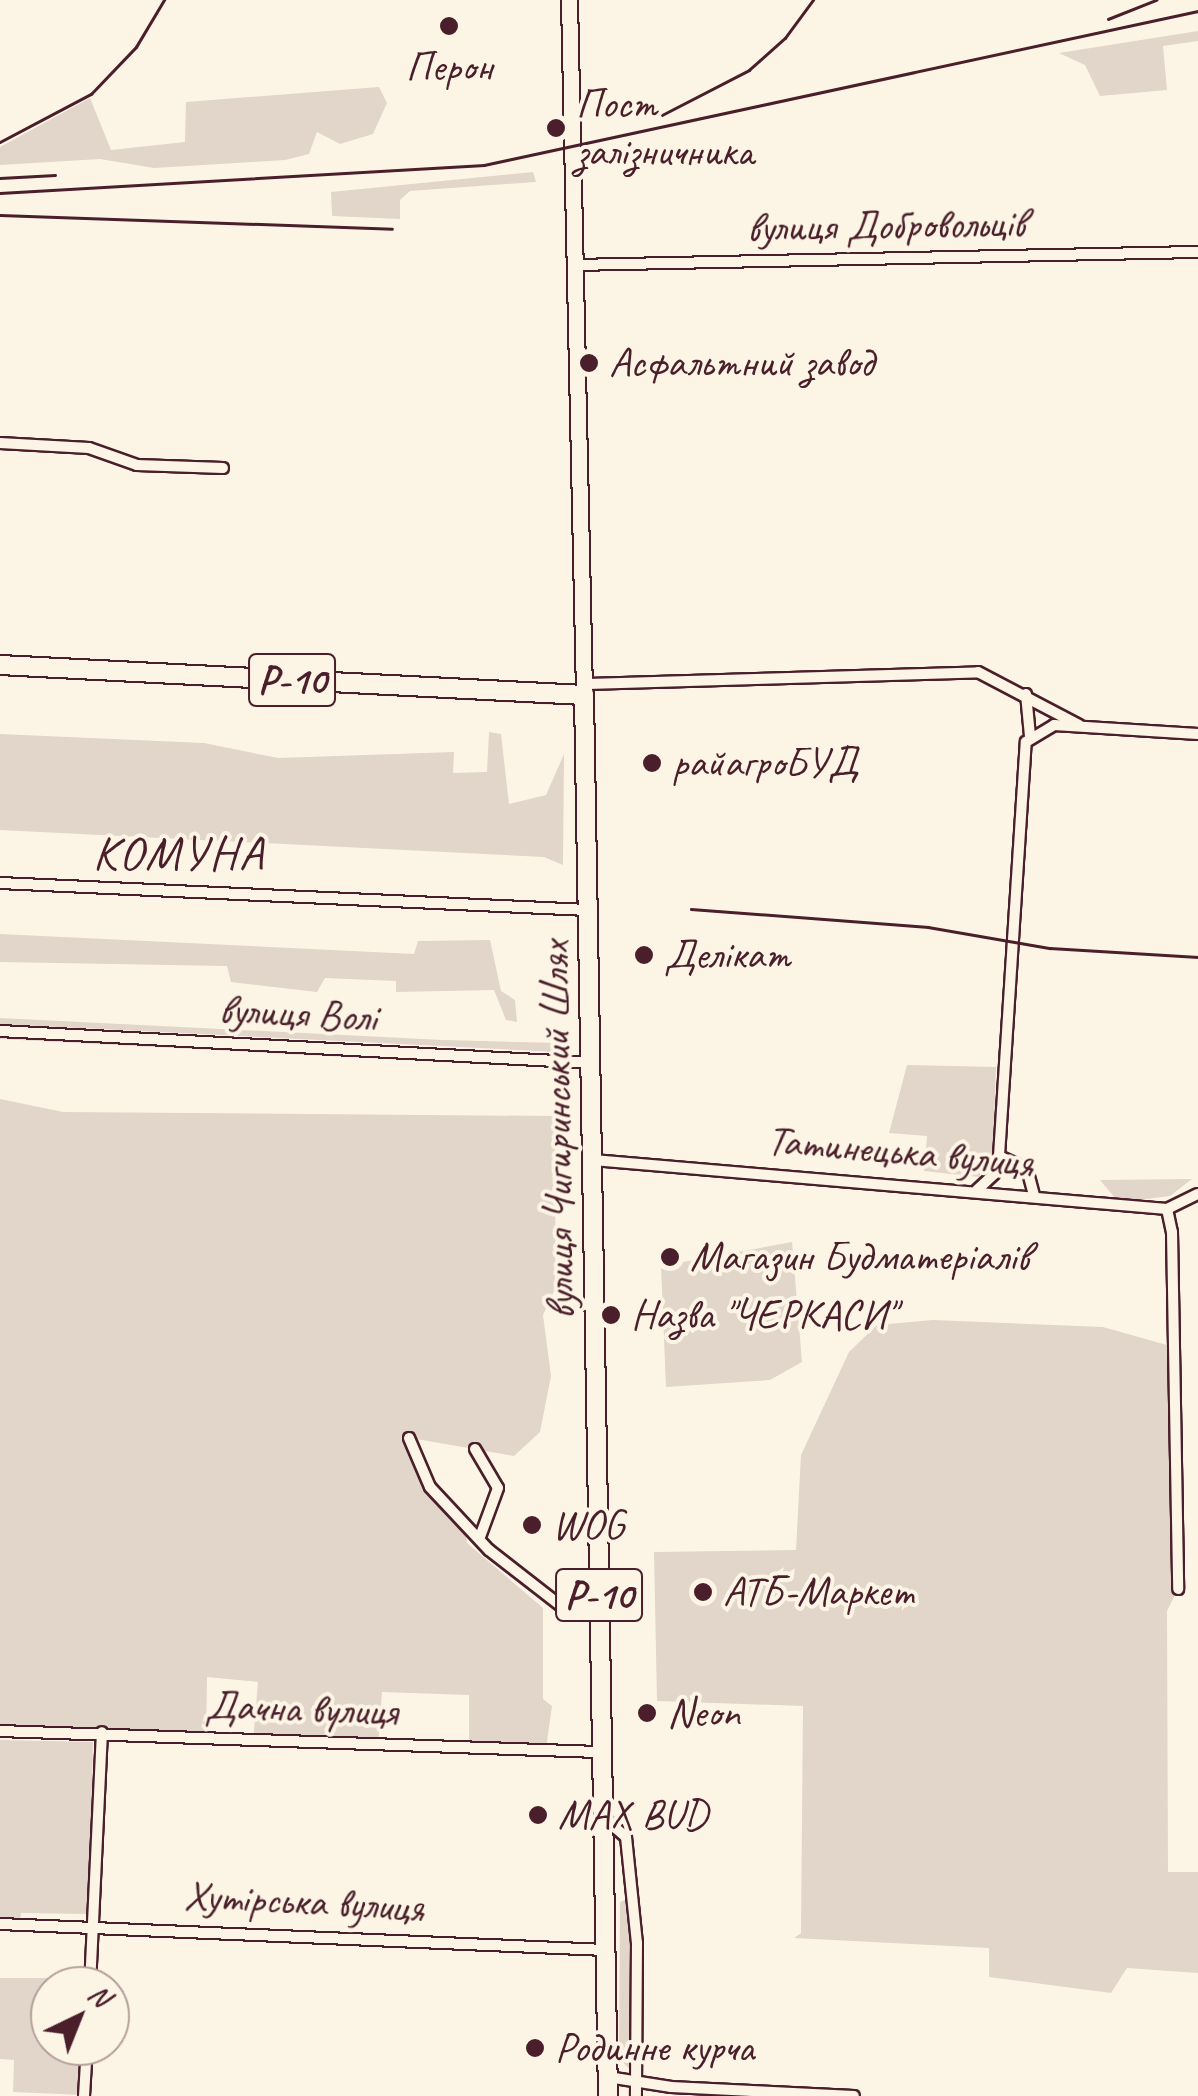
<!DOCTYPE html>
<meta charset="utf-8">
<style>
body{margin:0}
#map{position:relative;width:1198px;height:2096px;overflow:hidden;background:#fcf5e5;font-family:Caveat,sans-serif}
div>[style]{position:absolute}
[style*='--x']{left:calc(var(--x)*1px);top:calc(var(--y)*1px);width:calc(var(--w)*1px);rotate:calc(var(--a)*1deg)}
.green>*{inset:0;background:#e2d5ca}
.roads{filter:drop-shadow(2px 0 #4a1f2b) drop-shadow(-2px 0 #4a1f2b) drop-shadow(0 2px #4a1f2b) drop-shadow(0 -2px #4a1f2b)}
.minor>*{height:10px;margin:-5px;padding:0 5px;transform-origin:5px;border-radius:5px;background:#fcf5e5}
.secondary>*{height:15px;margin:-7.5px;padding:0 7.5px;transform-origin:7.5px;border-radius:7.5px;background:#fcf5e5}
.primary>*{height:18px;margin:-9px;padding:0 9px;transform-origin:9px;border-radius:9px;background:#fcf5e5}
.rail>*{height:2.5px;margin:-1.25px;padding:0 1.25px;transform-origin:1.25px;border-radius:1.25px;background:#4a1f2b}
.dots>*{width:28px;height:28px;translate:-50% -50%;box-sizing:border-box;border:5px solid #fcf5e5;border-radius:50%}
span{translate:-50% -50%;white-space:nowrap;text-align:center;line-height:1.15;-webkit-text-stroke:8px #fcf5e5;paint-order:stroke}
.shield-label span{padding:2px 8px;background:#fcf5e5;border:2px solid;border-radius:8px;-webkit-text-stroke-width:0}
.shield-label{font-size:40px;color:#4a1f2b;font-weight:700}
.poi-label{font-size:42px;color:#4a1f2b}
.left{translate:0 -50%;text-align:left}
.street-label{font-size:42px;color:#4a1f2b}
.quarter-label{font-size:48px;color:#4a1f2b;letter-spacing:2.5px}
.north{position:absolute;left:30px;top:1966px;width:100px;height:100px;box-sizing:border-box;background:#fcf5e5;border:2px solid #b59f9b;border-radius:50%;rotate:43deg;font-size:28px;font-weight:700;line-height:40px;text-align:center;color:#4a1f2b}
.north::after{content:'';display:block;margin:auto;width:35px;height:45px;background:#4a1f2b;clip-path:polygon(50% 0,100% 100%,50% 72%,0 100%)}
</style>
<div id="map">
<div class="green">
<div style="clip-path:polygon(1198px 31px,1198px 41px,1163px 46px,1167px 90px,1100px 96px,1085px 65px,1059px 53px)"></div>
<div style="clip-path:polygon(379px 87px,387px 103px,373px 134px,340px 144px,317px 132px,309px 154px,285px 160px,154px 168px,100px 159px,0 165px,0 147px,90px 98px,111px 150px,185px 142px,186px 102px)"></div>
<div style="clip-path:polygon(533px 172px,536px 182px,410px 191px,400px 200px,400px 219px,332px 216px,331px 192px)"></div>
<div style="clip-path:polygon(0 669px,552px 699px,556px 705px,0 676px)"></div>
<div style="clip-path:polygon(489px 732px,501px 734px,509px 804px,546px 795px,564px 754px,563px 865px,544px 857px,0 830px,0 734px,204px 743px,278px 758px,454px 752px,453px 773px,487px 772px)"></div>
<div style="clip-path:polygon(0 934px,414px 954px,418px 941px,490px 940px,501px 991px,515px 1000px,517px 1022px,506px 1020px,494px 990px,396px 992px,396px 981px,325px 978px,317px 992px,231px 982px,227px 966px,0 962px)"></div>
<div style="clip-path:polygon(0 1018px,443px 1040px,560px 1043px,558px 1052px,0 1024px)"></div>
<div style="clip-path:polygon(0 1033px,557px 1063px,557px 1068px,0 1039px)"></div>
<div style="clip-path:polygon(907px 1065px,996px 1067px,993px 1151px,979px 1177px,924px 1171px,927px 1136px,889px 1133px)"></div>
<div style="clip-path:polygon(0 1099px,63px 1112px,556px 1116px,555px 1289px,543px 1315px,551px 1376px,540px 1432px,514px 1456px,405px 1437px,418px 1476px,464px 1525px,467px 1543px,543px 1608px,543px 1699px,552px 1706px,546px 1748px,469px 1745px,469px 1695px,382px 1692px,378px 1747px,253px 1742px,258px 1682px,207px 1677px,206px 1739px,0 1731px)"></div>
<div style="clip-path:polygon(1192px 1179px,1170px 1196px,1129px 1201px,1115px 1198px,1100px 1180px)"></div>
<div style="clip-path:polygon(792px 1242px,802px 1362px,770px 1380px,666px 1387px,661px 1266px)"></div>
<div style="clip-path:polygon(933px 1320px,1103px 1327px,1174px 1347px,1178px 1589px,1167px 1611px,1168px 1872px,1198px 1872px,1198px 1973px,1127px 1968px,1111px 1993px,989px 1977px,989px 1948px,794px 1938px,801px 1933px,803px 1706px,657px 1701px,654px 1552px,796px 1550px,801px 1455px,849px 1352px,877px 1325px)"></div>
<div style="clip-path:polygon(0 1740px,93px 1742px,89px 1914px,21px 1913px,20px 1922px,0 1921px)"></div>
<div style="clip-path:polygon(630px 1898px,634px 1910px,634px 2073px,619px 2059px,620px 1902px)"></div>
<div style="clip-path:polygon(0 1978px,85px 1978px,85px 1986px,50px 1986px,50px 2046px,84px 2046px,83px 2095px,13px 2092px,14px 2060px,0 2059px)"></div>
</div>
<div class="roads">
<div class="minor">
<div style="--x:575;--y:265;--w:623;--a:-1.2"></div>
<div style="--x:0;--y:443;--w:89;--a:3.2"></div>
<div style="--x:89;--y:448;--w:51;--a:19.5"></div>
<div style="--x:137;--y:465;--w:86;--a:2"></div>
<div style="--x:584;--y:684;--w:394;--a:-1.7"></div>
<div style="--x:978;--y:672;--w:114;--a:27.7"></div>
<div style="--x:1026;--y:694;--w:42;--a:84.6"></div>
<div style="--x:0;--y:883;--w:589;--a:2.63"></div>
<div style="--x:0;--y:1031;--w:593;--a:3.09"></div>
<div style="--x:999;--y:1156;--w:31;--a:25"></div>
<div style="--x:1027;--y:1169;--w:28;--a:75"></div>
<div style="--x:593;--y:1160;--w:576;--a:4.88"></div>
<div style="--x:1167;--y:1209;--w:34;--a:-26"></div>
<div style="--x:977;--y:1190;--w:23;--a:-43"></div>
<div style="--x:994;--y:1174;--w:19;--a:-74"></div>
<div style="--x:999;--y:1156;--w:415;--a:-86.3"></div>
<div style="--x:1026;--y:742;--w:33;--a:-31"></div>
<div style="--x:1054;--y:725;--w:144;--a:3.6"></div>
<div style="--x:1167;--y:1209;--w:24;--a:78"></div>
<div style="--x:1172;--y:1232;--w:357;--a:89"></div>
<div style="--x:409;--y:1438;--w:53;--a:66.8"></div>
<div style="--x:430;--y:1487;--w:86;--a:46.9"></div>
<div style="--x:489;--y:1550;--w:91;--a:37.9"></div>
<div style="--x:475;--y:1449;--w:45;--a:59.5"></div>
<div style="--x:498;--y:1488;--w:52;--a:110.2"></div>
<div style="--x:0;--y:1731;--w:599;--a:2.01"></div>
<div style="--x:604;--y:1818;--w:29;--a:41"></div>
<div style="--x:626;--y:1837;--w:107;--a:84.1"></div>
<div style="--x:637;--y:1943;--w:153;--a:90.4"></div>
<div style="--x:0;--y:1924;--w:605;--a:2.46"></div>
<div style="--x:90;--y:1986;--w:254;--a:-87.3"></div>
<div style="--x:608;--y:2077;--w:64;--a:9"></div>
<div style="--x:671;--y:2087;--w:183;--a:2.8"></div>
<div style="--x:84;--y:2096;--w:50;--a:-86.6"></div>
</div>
<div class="secondary">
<div style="--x:569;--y:0;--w:695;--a:88.76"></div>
</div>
<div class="primary">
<div style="--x:0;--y:665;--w:585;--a:2.94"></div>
<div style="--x:584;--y:695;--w:1401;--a:89.02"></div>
</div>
</div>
<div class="rail">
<div style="--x:1108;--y:19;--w:52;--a:-21.6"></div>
<div style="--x:662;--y:115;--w:98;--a:-27.3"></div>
<div style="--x:749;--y:70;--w:48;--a:-41.6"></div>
<div style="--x:785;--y:38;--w:47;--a:-53.6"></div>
<div style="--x:0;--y:142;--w:103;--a:-27.8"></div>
<div style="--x:91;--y:94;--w:65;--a:-46.2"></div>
<div style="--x:136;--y:47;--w:55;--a:-59.2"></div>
<div style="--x:0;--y:178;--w:55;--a:-3.1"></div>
<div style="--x:0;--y:193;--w:485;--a:-3.3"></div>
<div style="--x:484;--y:165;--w:730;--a:-12.17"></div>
<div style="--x:0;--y:215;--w:392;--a:2"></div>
<div style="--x:691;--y:909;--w:238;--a:4.3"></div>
<div style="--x:928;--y:927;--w:124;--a:9.8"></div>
<div style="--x:1050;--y:948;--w:148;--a:3.5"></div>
</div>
<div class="dots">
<div style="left:449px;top:26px;background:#4a1f2b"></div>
<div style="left:556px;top:128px;background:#4a1f2b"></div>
<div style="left:589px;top:363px;background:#4a1f2b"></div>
<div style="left:652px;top:763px;background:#4a1f2b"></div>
<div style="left:644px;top:955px;background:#4a1f2b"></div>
<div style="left:670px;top:1257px;background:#4a1f2b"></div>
<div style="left:611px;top:1315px;background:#4a1f2b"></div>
<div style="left:532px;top:1525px;background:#4a1f2b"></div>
<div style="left:703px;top:1592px;background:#4a1f2b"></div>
<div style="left:647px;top:1713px;background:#4a1f2b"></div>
<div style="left:538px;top:1815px;background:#4a1f2b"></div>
<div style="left:535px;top:2048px;background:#4a1f2b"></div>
</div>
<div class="shield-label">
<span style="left:292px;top:680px">Р-10</span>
<span style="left:599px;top:1595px">Р-10</span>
</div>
<div class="poi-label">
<span style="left:449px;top:67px">Перон</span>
<span class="left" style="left:576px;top:128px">Пост<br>залізничника</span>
<span class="left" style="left:609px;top:363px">Асфальтний завод</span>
<span class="left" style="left:672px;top:763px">райагроБУД</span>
<span class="left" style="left:664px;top:955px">Делікат</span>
<span class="left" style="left:690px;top:1257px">Магазин Будматеріалів</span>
<span class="left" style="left:631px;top:1315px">Назва "ЧЕРКАСИ"</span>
<span class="left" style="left:552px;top:1525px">WOG</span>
<span class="left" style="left:723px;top:1592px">АТБ-Маркет</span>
<span class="left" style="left:667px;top:1713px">Neon</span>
<span class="left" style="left:558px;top:1815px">MAX BUD</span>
<span class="left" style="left:555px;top:2048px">Родинне курча</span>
</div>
<div class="street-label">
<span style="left:886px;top:226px;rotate:-1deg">вулиця Добровольців</span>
<span style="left:298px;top:1014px;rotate:3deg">вулиця Волі</span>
<span style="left:558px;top:1130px;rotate:-91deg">вулиця Чигиринський Шлях</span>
<span style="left:900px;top:1152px;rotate:5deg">Татинецька вулиця</span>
<span style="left:301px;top:1709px;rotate:2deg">Дачна вулиця</span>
<span style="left:304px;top:1902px;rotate:3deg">Хутірська вулиця</span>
</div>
<div class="quarter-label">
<span style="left:179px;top:854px">КОМУНА</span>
</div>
<div class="north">N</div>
</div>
